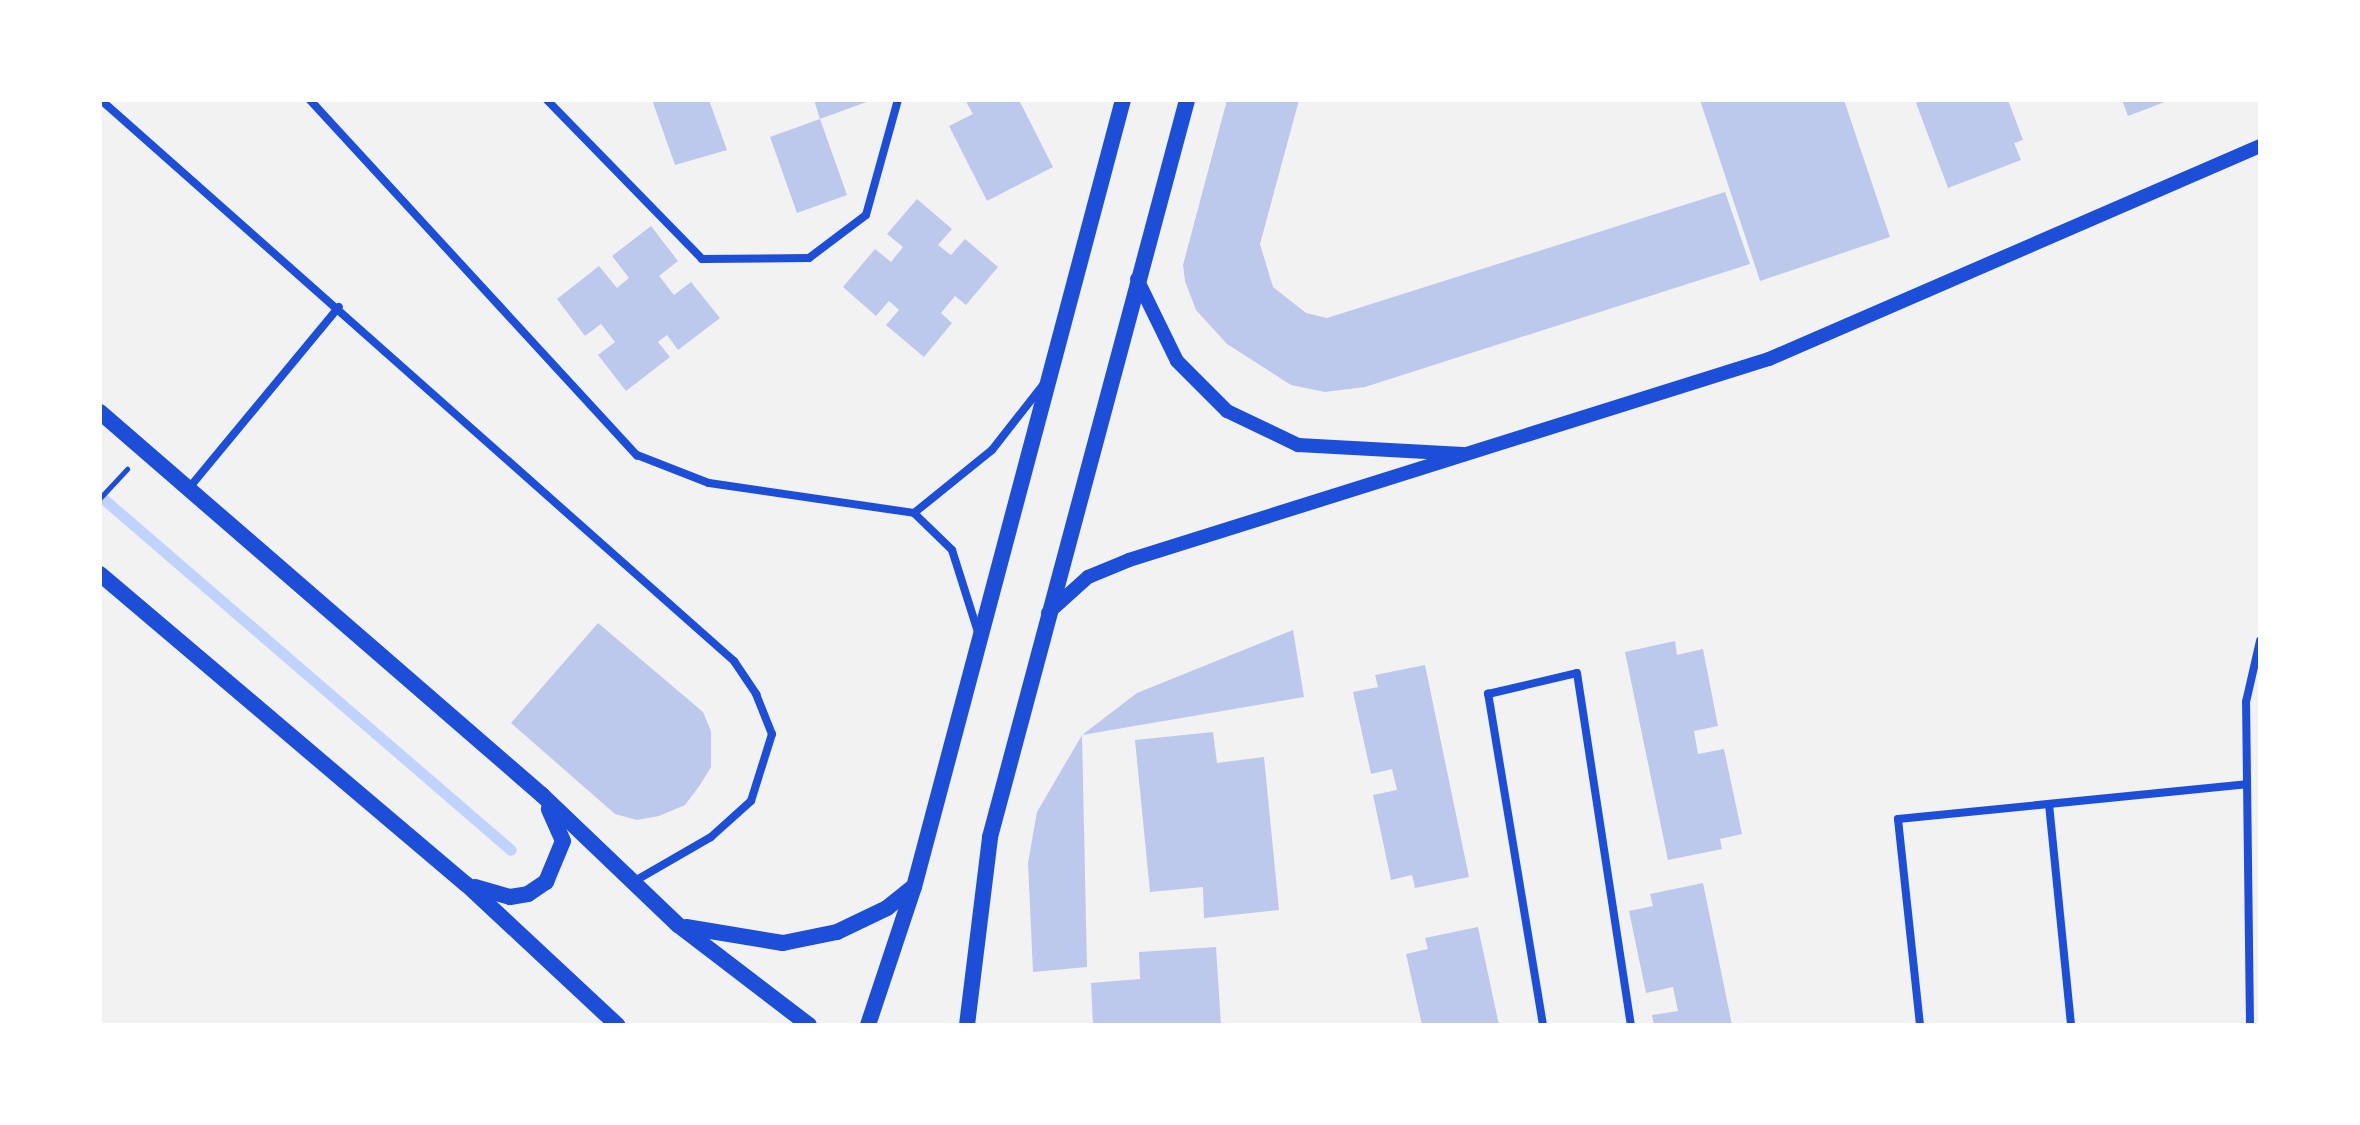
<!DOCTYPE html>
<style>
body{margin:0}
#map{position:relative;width:2360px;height:1125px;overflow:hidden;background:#f2f2f2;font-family:"DM Sans",sans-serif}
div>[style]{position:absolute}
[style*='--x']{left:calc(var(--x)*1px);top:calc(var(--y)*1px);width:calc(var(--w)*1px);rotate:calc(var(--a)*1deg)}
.stream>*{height:11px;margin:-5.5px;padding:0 5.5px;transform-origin:5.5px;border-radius:5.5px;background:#bfd3fe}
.building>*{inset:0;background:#bdc9ec}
.path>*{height:5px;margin:-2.5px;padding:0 2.5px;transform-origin:2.5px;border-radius:2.5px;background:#1d4ed8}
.minor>*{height:8px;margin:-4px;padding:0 4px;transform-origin:4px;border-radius:4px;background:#1d4ed8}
.tertiary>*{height:14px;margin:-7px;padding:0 7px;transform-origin:7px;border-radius:7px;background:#1d4ed8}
.secondary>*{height:16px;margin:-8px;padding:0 8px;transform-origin:8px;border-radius:8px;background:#1d4ed8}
span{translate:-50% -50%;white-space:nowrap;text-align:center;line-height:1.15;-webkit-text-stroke:6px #fff;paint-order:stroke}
.frame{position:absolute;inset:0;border:102px solid #fff;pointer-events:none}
</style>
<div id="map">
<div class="stream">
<div style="--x:100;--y:496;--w:542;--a:40.74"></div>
</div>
<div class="building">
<div style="clip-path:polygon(652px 100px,709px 100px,727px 150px,675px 165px)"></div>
<div style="clip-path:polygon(814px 100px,872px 100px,820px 119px,847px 195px,797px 213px,770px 137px,820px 119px)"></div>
<div style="clip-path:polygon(965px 100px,1019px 100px,1053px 167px,987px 201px,949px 126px,973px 114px)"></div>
<div style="clip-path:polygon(1227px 100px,1299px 100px,1260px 244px,1273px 287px,1306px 313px,1327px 318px,1725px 192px,1750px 264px,1365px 387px,1325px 392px,1291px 385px,1227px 344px,1196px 310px,1185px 281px,1183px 265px)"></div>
<div style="clip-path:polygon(1700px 100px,1844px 100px,1890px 237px,1760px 281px)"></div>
<div style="clip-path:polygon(1923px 100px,2008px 100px,2023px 140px,2014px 143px,2021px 160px,1948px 188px,1916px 103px)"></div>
<div style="clip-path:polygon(2122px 100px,2170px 100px,2128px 116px)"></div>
<div style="clip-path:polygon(917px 199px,952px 229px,938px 245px,951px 255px,965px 239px,998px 267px,966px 305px,955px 296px,941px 313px,952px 323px,924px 357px,886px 325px,899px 310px,889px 301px,876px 316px,843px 287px,875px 249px,891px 262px,903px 247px,887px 234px)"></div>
<div style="clip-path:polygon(651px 226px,678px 261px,659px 276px,674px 295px,691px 282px,720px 318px,678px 350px,667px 335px,658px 342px,670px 357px,626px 391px,598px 355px,615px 342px,601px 324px,585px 336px,557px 299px,599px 266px,617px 288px,629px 278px,612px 256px)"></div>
<div style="clip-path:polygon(598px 623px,703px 712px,711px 731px,711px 767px,700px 785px,685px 805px,659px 816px,637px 820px,615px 814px,511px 723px)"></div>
<div style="clip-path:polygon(1293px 630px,1304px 697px,1082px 735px,1137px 693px)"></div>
<div style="clip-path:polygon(1675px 641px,1677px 655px,1703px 649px,1718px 726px,1694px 731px,1698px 754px,1724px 749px,1742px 834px,1720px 839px,1722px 849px,1668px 860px,1625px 652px)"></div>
<div style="clip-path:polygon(1425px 665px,1469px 877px,1415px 888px,1412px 875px,1391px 880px,1373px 795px,1397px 790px,1392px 769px,1371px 774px,1353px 692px,1378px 687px,1375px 675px)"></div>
<div style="clip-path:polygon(1213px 732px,1217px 763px,1264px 757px,1279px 910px,1204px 918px,1203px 887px,1150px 892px,1135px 740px)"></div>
<div style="clip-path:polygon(1082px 735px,1087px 967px,1033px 972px,1028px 863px,1037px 812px)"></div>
<div style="clip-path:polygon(1703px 883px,1732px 1025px,1654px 1025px,1652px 1015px,1678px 1011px,1673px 987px,1646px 993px,1629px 911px,1653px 906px,1650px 894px)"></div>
<div style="clip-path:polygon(1478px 927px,1499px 1025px,1422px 1025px,1406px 954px,1428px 949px,1425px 938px)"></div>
<div style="clip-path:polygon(1216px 947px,1221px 1025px,1093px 1025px,1091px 983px,1140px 979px,1139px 952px)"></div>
</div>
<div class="path">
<div style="--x:100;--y:498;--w:40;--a:-47"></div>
</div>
<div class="minor">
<div style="--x:101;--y:100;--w:846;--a:41.55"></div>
<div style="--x:734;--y:661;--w:40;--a:56"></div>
<div style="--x:756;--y:694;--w:43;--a:68.2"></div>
<div style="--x:772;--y:734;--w:70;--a:107.4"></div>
<div style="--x:751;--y:801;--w:54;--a:138"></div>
<div style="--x:711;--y:837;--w:90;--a:150"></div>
<div style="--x:310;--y:100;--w:483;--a:47.4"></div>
<div style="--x:637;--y:455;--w:77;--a:21.3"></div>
<div style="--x:709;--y:483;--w:207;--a:8.3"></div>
<div style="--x:547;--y:100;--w:222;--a:45.7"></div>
<div style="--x:702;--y:259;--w:107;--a:-0.5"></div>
<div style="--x:809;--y:258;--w:71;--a:-37"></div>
<div style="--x:866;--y:215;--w:119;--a:-74.5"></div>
<div style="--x:189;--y:488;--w:235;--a:-50.4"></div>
<div style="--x:914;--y:513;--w:100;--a:-38.9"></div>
<div style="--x:992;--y:450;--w:83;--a:-51.9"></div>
<div style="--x:914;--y:513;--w:53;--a:44.2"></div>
<div style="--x:952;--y:550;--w:86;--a:72.4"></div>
<div style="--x:2049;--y:804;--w:222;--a:84.3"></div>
<div style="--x:1543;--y:1025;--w:336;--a:-99.4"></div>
<div style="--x:1488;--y:694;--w:91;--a:-13.3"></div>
<div style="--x:1577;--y:673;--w:356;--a:81.3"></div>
<div style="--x:1920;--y:1025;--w:207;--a:-96.1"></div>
<div style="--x:1898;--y:819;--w:350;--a:-5.7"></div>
<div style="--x:2250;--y:1025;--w:323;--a:-90.7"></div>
<div style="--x:2246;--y:702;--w:63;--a:-77.1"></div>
</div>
<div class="tertiary">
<div style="--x:1137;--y:279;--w:91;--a:64"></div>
<div style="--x:1177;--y:361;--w:71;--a:45"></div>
<div style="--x:1227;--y:411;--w:79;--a:25.6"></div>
<div style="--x:1298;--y:445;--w:165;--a:3.1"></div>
<div style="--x:1048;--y:613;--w:54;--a:-42"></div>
<div style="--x:1088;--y:577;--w:44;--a:-22.5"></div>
<div style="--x:1129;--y:560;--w:671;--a:-17.44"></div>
<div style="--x:1769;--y:359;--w:535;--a:-23.45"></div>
</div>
<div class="secondary">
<div style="--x:100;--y:412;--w:585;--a:40.91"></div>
<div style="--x:542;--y:795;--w:188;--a:43.7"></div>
<div style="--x:678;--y:925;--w:165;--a:37.4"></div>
<div style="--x:100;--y:574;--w:480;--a:40.3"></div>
<div style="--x:466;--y:884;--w:207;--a:43"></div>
<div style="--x:475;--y:887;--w:36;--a:16"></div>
<div style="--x:510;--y:897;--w:18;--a:-9"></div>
<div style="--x:528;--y:894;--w:22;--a:-34"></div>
<div style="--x:546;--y:882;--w:44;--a:-67.5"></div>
<div style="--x:563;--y:841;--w:35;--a:-114"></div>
<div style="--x:686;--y:927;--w:98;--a:9.4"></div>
<div style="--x:783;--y:943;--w:55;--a:-11.5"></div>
<div style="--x:837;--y:932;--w:55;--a:-25.6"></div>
<div style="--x:887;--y:908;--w:32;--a:-39"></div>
<div style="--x:868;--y:1025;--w:145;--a:-71.6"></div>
<div style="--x:914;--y:887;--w:814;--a:-75.13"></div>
<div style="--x:967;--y:1025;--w:189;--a:-83"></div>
<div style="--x:990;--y:837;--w:763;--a:-75.03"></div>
</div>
<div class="frame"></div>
</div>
